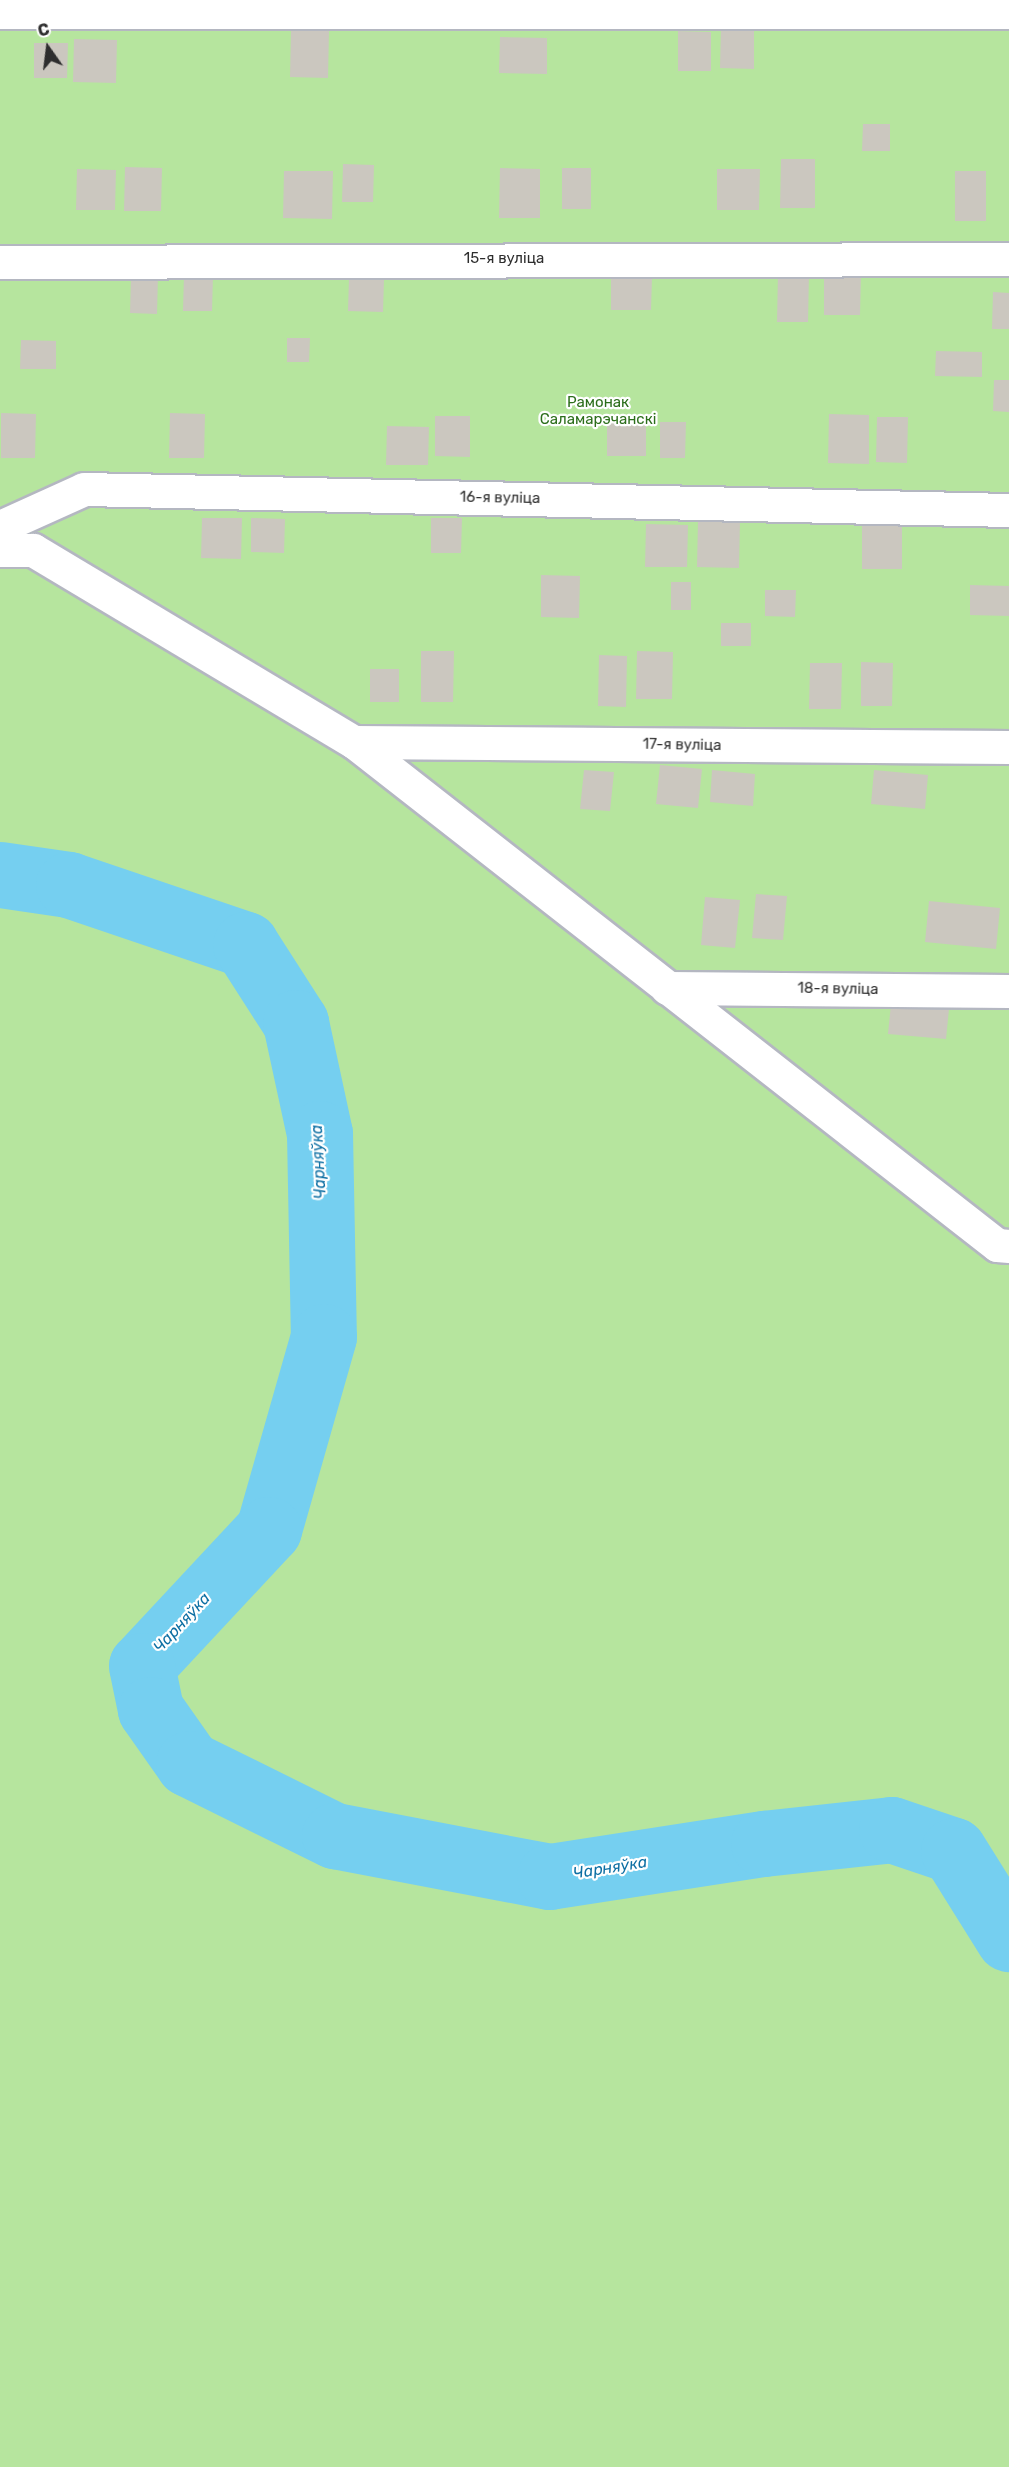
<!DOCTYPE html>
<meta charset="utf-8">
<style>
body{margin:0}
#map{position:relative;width:1009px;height:2467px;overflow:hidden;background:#efe9e1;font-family:Rubik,sans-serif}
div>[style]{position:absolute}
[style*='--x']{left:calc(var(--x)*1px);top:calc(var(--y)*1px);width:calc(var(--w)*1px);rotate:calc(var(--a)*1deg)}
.green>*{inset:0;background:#b6e59e}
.river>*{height:66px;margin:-33px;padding:0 33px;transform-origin:33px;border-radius:33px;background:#75cff0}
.building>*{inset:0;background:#cbc7bf}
.roads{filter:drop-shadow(2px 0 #b4b7c1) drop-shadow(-2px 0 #b4b7c1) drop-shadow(0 2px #b4b7c1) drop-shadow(0 -2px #b4b7c1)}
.minor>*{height:33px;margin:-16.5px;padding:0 16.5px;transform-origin:16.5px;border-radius:16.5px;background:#fff}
span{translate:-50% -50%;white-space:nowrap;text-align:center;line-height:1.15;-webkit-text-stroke:4.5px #fff;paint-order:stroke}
.street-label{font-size:15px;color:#2e2e2e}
.park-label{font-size:15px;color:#2c6e1b}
.water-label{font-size:16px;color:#0d6fa3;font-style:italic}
.north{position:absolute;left:18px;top:18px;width:60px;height:60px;-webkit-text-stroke:4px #fff;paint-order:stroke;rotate:346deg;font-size:16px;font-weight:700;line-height:24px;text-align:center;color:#2e2e2e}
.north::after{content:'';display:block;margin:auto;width:21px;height:27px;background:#2e2e2e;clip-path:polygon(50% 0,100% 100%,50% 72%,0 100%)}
</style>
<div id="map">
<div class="green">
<div style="clip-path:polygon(0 0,1009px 0,1009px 2467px,0 2467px)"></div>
</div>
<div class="river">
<div style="--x:0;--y:875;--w:70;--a:8.2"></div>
<div style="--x:69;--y:885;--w:187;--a:18.7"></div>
<div style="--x:246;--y:945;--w:93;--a:57.3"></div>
<div style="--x:296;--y:1023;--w:114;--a:77.8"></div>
<div style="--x:320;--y:1134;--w:203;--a:88.9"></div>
<div style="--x:324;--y:1337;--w:201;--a:105.9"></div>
<div style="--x:269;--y:1530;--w:186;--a:133"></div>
<div style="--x:142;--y:1666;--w:45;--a:78.4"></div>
<div style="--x:151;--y:1710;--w:66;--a:54.9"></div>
<div style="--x:189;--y:1764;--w:163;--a:26.3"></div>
<div style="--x:335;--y:1836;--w:219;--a:10.8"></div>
<div style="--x:550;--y:1877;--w:217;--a:-8.8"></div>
<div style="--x:764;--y:1844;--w:129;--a:-6.2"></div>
<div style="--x:892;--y:1830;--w:65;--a:18.7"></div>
<div style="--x:954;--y:1851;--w:104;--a:58"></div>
</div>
<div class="building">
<div style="clip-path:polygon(721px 26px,754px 26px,754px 69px,720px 68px)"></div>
<div style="clip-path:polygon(291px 30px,329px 31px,328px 78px,290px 77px)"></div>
<div style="clip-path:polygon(678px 31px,711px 32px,711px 71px,678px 71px)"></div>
<div style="clip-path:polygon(500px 37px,547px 38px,547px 74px,499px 73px)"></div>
<div style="clip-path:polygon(74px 39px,117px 40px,116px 83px,73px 82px)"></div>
<div style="clip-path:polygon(34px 43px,68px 43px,67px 78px,34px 78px)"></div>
<div style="clip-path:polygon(863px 124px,890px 124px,890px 151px,862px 151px)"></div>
<div style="clip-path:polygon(781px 159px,815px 159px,815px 208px,780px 208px)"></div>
<div style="clip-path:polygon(343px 164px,374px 165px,373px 202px,342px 202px)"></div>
<div style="clip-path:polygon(125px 167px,162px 168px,161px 211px,124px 211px)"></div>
<div style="clip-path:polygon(500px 168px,540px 169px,540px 218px,499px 218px)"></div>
<div style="clip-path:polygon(562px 168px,591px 168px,591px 209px,562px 209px)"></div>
<div style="clip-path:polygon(77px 169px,116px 170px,115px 210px,76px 210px)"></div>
<div style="clip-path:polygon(717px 169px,760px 169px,759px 210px,717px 210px)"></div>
<div style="clip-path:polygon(284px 171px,333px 171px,332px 219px,283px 218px)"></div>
<div style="clip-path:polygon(955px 171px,986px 171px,986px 221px,955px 221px)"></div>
<div style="clip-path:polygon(824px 271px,861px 272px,860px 315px,824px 315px)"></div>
<div style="clip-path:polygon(778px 273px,809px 273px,808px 322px,777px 322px)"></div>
<div style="clip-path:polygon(184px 274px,213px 275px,212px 311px,183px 311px)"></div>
<div style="clip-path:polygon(131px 275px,158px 275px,157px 314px,130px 313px)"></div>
<div style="clip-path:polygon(611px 277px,652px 277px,651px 310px,611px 310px)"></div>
<div style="clip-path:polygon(349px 278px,384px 279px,383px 312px,348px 311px)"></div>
<div style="clip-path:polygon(993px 292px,1009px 293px,1009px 329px,992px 329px)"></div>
<div style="clip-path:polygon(287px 338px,310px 338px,309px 362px,287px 362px)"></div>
<div style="clip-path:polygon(21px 340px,56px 341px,56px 369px,20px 369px)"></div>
<div style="clip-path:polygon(936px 351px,982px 352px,982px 377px,935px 376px)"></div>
<div style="clip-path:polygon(994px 380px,1009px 380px,1009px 412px,993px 411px)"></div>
<div style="clip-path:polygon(1px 413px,36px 414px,35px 458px,1px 458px)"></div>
<div style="clip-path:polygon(170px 413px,205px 414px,204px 458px,169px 458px)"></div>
<div style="clip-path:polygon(829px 414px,869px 415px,869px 464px,828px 463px)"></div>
<div style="clip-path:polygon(435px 416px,470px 416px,470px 457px,435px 456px)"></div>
<div style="clip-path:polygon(607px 416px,646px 417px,646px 456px,607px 456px)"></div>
<div style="clip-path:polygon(877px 417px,908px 417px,907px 463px,876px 462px)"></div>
<div style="clip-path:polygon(660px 422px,686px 422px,685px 458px,660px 458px)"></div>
<div style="clip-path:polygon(387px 426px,429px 427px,428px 465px,386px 465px)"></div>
<div style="clip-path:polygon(202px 518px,242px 518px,241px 559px,201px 558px)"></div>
<div style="clip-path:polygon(251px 518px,285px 519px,284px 553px,251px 552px)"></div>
<div style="clip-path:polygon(431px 518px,462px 518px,461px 553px,431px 553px)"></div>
<div style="clip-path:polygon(698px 521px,740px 521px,739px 568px,697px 567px)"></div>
<div style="clip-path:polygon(862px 521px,902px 521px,902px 569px,862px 569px)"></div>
<div style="clip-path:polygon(646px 524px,688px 525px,687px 567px,645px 567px)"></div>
<div style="clip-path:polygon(541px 575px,580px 576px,579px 618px,541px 617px)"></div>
<div style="clip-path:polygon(671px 582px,691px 582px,691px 610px,671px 610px)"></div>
<div style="clip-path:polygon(970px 585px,1009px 586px,1009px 616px,970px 615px)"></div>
<div style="clip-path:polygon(765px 590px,796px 590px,795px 617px,765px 616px)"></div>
<div style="clip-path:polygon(721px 623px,751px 623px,751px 646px,721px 646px)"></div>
<div style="clip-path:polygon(421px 651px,454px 651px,453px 702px,421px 702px)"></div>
<div style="clip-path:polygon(637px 651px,673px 652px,672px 699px,636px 699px)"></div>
<div style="clip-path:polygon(599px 655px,627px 656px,626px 707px,598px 706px)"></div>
<div style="clip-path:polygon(861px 662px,893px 663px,892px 706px,861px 706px)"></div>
<div style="clip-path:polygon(810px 663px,842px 663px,841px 709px,809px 709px)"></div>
<div style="clip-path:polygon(370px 669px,399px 669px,399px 702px,370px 702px)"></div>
<div style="clip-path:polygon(660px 765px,702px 769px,698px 808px,656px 804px)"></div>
<div style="clip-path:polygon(584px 770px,614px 772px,610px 811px,580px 809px)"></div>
<div style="clip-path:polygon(712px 770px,755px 774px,753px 806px,710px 802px)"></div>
<div style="clip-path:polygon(874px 770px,928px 775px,925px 809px,871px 804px)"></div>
<div style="clip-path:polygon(756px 894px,787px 896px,783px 940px,752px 938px)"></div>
<div style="clip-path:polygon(705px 897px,740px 900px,735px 948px,701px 945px)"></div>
<div style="clip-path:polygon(929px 901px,1000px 908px,996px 949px,925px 942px)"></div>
<div style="clip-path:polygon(891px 1004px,949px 1009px,946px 1039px,888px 1034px)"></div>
</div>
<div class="roads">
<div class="minor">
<div style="--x:0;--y:12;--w:1009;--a:0"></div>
<div style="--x:0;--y:262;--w:1009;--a:-0.17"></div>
<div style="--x:0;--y:527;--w:92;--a:-24.3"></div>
<div style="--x:84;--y:489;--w:925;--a:1.3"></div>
<div style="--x:0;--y:550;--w:33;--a:0"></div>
<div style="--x:33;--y:550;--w:374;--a:30.9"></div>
<div style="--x:354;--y:742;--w:816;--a:38.04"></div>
<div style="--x:997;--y:1245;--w:12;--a:5"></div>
<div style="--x:354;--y:742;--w:655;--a:0.44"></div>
<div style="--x:667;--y:988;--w:342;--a:0.5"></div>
</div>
</div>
<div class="street-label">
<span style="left:504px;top:259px">15-я вуліца</span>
<span style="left:500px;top:498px;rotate:1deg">16-я вуліца</span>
<span style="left:682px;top:745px;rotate:1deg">17-я вуліца</span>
<span style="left:838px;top:989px;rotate:1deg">18-я вуліца</span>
</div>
<div class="park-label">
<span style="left:598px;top:411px">Рамонак<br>Саламарэчанскі</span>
</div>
<div class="water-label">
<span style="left:319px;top:1162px;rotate:-93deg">Чарняўка</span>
<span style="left:182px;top:1623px;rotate:-47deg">Чарняўка</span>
<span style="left:610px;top:1868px;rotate:-9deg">Чарняўка</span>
</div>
<div class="north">С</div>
</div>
